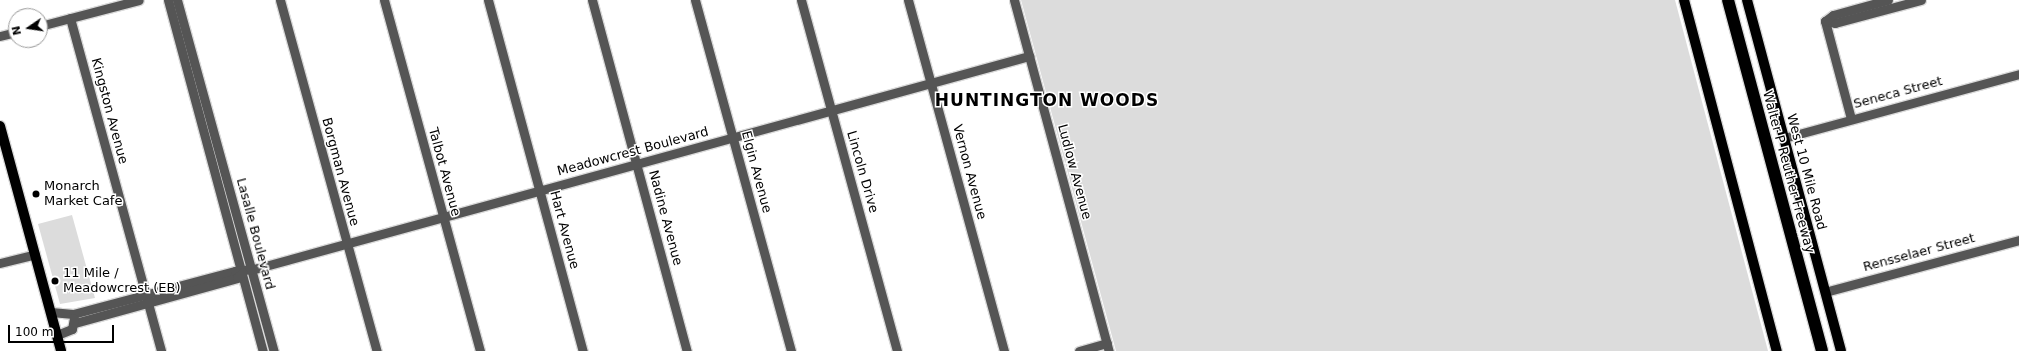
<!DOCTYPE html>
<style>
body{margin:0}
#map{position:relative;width:2019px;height:351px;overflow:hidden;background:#fff;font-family:"DejaVu Sans",sans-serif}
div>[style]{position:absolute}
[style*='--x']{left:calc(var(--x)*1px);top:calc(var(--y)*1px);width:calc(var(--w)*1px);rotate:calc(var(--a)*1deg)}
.green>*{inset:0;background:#dcdcdc}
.roads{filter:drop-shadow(1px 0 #dbdbdb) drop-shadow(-1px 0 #dbdbdb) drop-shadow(0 1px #dbdbdb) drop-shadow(0 -1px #dbdbdb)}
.minor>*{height:9px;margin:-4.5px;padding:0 4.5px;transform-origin:4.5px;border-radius:4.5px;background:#555}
.major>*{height:10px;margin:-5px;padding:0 5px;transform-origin:5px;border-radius:5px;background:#000}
.highway>*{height:12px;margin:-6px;padding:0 6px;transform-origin:6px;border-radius:6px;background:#000}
.dots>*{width:11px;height:11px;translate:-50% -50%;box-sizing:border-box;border:2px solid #fff;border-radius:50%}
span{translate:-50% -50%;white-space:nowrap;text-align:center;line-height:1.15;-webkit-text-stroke:3px #fff;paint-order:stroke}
.street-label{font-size:13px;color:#000}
.poi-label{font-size:13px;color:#000}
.left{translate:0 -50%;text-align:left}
.district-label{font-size:17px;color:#000;font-weight:700;letter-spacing:1px}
.north{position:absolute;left:8px;top:8px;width:40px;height:40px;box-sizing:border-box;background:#fff;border:1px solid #999;border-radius:50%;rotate:257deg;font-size:11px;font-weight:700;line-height:16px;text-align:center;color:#000}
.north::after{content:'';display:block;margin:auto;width:14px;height:18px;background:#000;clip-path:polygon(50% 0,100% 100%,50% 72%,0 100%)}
.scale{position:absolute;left:8px;top:325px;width:106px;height:18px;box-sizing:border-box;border:2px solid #000;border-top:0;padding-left:5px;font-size:12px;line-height:14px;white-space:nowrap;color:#000;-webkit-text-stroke:3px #fff;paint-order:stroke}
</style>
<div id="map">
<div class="green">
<div style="clip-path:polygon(1021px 0,1675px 0,1768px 351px,1116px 351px)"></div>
<div style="clip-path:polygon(72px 215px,95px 298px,60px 304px,38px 224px)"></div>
</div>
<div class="roads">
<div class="minor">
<div style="--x:168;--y:0;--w:364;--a:74.9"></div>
<div style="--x:177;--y:0;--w:364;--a:74.6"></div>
<div style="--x:280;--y:0;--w:364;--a:74.6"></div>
<div style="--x:384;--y:0;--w:364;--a:74.7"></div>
<div style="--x:488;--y:0;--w:364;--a:74.9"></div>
<div style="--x:592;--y:0;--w:364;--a:74.9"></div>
<div style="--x:695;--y:0;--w:364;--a:74.7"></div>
<div style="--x:801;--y:0;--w:364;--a:74.7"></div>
<div style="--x:908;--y:0;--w:364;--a:74.7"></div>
<div style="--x:1014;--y:0;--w:364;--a:74.9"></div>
<div style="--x:70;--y:18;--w:345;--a:74.7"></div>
<div style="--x:1825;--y:21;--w:101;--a:75.1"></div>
<div style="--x:1825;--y:21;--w:10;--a:11"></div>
<div style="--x:1835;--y:23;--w:89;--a:-15"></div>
<div style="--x:1825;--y:21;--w:10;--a:-37"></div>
<div style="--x:1833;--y:15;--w:57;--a:-15.3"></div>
<div style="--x:40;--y:26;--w:102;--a:-14.7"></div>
<div style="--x:0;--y:36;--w:16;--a:-14"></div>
<div style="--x:1784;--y:138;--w:244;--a:-15.2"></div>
<div style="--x:0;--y:263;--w:36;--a:-14"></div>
<div style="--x:1825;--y:292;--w:201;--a:-15"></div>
<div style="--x:51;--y:312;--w:22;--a:5"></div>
<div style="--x:73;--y:314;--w:168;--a:-14.9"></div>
<div style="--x:235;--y:271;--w:23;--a:-7"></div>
<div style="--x:258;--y:268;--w:800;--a:-15.37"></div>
<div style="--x:75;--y:323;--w:168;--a:-15.5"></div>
<div style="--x:237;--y:278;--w:8;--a:-45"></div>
<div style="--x:57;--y:335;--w:16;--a:-22"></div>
<div style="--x:72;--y:329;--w:11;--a:-80"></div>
<div style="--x:1079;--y:351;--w:29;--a:-16"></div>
</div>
<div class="major">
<div style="--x:1684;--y:0;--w:363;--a:75.2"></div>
<div style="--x:1747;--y:0;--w:363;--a:75"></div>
<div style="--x:0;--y:126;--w:233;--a:74.8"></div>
</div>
<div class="highway">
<div style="--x:1728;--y:0;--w:363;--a:75"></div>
</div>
</div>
<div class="dots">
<div style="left:36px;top:194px;background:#000"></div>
<div style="left:55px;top:281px;background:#000"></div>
</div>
<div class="street-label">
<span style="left:1898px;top:93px;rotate:-15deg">Seneca Street</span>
<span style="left:109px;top:111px;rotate:75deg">Kingston Avenue</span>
<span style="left:633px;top:152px;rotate:-15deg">Meadowcrest Boulevard</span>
<span style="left:340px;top:172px;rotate:75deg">Borgman Avenue</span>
<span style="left:444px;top:172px;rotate:75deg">Talbot Avenue</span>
<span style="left:756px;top:172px;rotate:75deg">Elgin Avenue</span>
<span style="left:862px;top:172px;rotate:74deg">Lincoln Drive</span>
<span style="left:969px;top:172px;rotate:75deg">Vernon Avenue</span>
<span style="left:1074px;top:172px;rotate:75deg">Ludlow Avenue</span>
<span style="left:1788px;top:172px;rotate:75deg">Walter P Reuther Freeway</span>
<span style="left:1806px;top:172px;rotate:75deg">West 10 Mile Road</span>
<span style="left:665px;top:218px;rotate:75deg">Nadine Avenue</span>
<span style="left:564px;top:230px;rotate:75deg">Hart Avenue</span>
<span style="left:255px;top:234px;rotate:75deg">Lasalle Boulevard</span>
<span style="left:1919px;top:253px;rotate:-15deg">Rensselaer Street</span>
</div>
<div class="poi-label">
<span class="left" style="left:44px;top:194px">Monarch<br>Market Cafe</span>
<span class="left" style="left:63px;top:281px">11 Mile /<br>Meadowcrest (EB)</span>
</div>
<div class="district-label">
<span style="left:1047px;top:101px">HUNTINGTON WOODS</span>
</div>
<div class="north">N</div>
<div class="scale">100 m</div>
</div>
